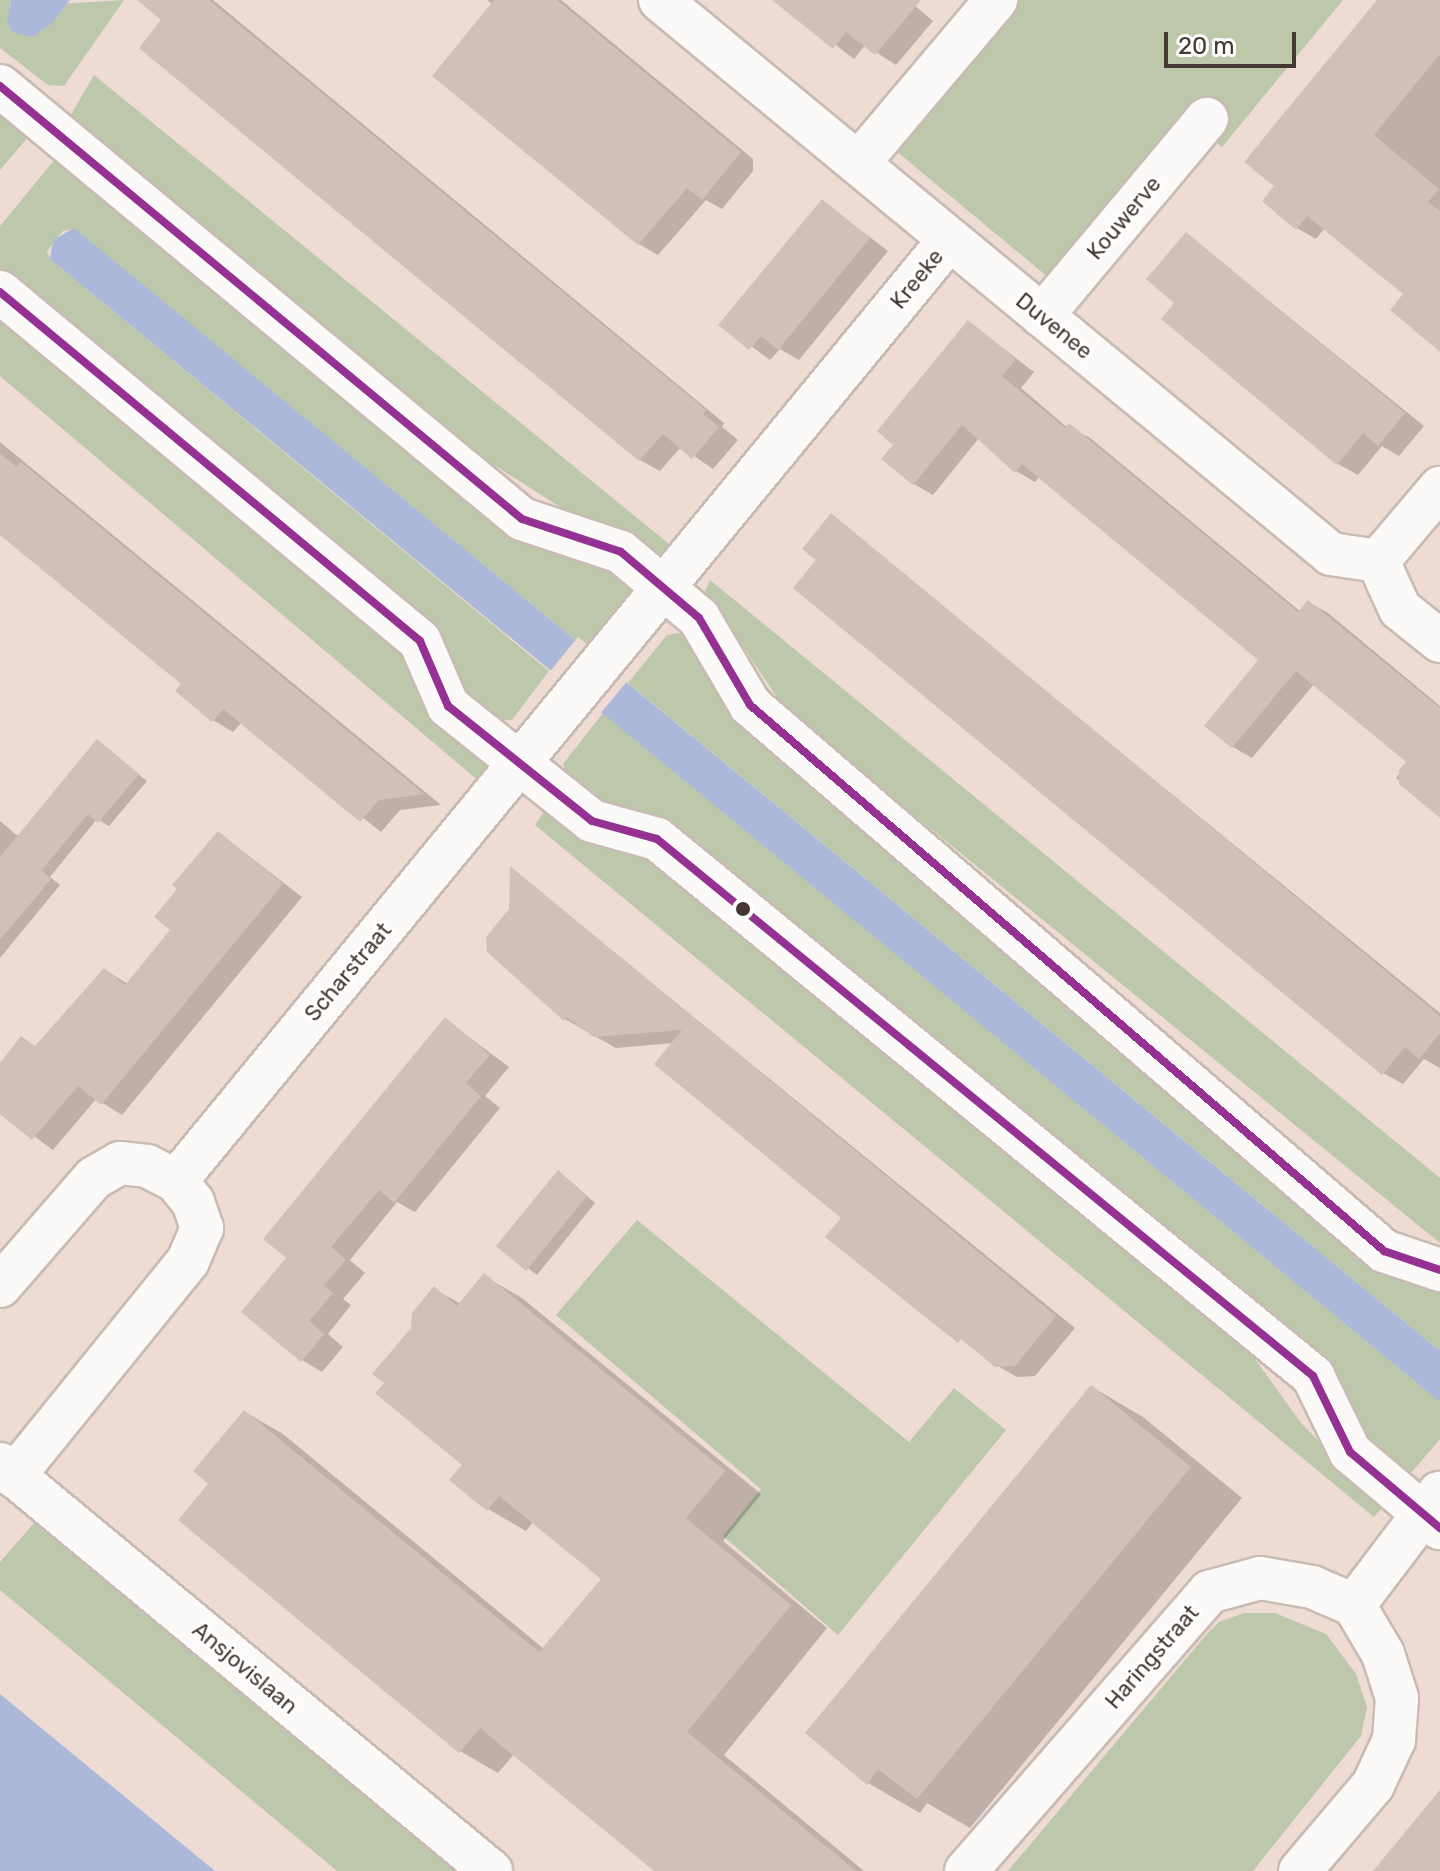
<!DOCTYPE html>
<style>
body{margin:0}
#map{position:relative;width:1440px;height:1871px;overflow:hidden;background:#eedbd3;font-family:Rubik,sans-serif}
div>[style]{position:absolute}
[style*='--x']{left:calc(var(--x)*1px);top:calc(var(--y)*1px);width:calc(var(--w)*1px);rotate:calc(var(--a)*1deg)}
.green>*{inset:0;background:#bcc8a9}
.water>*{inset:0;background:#acb8d9}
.pier>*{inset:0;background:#eedbd3}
.shadow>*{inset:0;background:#0003}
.building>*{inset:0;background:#cfc0ba}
.roads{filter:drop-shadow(2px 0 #c9bbb4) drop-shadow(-2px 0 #c9bbb4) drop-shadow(0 2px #c9bbb4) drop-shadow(0 -2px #c9bbb4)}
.minor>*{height:42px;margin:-21px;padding:0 21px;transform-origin:21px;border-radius:21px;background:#fcfaf8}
.bus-1>*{height:8px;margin:-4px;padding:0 4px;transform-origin:4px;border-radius:4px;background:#953192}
.dots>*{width:22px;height:22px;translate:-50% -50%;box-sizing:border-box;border:4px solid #fff;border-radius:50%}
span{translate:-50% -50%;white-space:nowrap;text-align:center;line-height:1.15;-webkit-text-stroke:6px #fff;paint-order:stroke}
.street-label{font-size:22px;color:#453732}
.scale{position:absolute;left:1164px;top:32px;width:132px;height:36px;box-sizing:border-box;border:4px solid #453732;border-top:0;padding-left:10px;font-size:24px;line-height:28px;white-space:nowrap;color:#453732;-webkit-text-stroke:6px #fff;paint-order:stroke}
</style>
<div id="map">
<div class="green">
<div style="clip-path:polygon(0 0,11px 0,9px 7px,124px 0,64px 86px,48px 85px,0 48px)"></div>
<div style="clip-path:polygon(1019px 0,1343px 0,1222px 147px,1182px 115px,1049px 278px,895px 150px)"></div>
<div style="clip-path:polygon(94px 75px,674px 548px,666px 556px,571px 514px,469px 449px,68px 120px)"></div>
<div style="clip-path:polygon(0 112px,29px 136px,0 170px)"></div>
<div style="clip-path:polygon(56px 158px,489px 512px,644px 587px,590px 652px,74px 229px,63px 231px,47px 251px,50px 259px,549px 671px,512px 720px,489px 721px,0 276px,0 226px)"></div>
<div style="clip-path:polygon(0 322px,386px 639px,408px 661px,452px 736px,491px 770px,480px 782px,0 376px)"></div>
<div style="clip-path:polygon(710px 580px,1440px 1178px,1440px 1243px,813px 733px,777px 697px,705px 591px)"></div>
<div style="clip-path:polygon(686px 632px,1440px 1286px,1440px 1351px,628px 683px,667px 635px)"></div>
<div style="clip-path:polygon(603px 713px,1440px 1402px,1440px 1439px,1405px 1480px,1360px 1439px,1346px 1393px,1335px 1377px,667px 824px,573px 790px,563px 764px)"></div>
<div style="clip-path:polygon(546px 809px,585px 841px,661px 855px,1247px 1348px,1301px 1423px,1383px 1507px,1374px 1517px,535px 825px)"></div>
<div style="clip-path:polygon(637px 1220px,909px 1442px,954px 1388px,1006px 1430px,838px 1635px,723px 1536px,761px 1489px,556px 1315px)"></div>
<div style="clip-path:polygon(35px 1522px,462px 1871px,337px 1871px,0 1590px,0 1562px)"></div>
<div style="clip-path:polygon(1244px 1613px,1275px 1613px,1326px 1634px,1356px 1674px,1367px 1707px,1361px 1736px,1253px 1871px,1008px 1871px,1205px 1636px,1219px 1622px)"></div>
</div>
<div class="water">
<div style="clip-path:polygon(11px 0,70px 0,51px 24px,32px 37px,13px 32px,7px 23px)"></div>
<div style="clip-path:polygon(74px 228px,1440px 1351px,1440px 1402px,50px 259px,53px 240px)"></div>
<div style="clip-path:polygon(0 1694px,215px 1871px,0 1871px)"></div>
</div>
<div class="pier">
<div style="clip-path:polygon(578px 637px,629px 679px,599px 715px,547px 675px)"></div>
</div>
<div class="shadow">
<div style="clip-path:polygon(156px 0,213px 0,724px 423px,722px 427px,738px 440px,713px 469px,681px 447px,660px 471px,640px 460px,142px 48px,164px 20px)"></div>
<div style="clip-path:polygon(487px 0,561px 0,753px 159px,753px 171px,722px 209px,706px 200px,658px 255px,639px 244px,435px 75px,493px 5px)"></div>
<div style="clip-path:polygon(777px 0,908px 0,933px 21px,896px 65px,865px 45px,854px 59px)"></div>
<div style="clip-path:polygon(1380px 0,1440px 0,1440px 349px,1406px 294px,1325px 228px,1316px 239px,1297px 228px,1277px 186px)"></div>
<div style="clip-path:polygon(822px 201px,888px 251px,799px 360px,780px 349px,770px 360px,721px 324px)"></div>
<div style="clip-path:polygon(1186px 234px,1424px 426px,1399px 456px,1382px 446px,1358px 475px,1338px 464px)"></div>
<div style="clip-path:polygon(969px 322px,1034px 372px,1021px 388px,1068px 428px,1089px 437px,1301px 612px,1308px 602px,1328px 613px,1440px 706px,1440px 815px,1396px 778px,1409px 761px,1315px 683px,1252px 758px,1233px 747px,1207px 725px,1261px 660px,1040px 476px,1035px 482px,1016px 471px,979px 438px,933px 495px,914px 484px,896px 445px)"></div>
<div style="clip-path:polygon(0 442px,441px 805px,400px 810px,381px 832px,242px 722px,233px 732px,213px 720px,178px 691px,184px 684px,0 532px)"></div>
<div style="clip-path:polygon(831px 516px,1440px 1013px,1440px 1068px,1424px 1059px,1403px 1084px,1383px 1073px,819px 560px)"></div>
<div style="clip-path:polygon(98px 742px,147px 781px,109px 826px,97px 819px,50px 877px,60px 885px,0 958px,0 821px,19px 837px)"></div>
<div style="clip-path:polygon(219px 833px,302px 897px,122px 1115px,96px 1099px,53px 1150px,0 1111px,0 1066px,36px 1047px,105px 970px,128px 984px,173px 930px)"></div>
<div style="clip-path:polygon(512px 869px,1075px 1328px,1035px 1376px,1017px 1377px,996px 1365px,674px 1043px,616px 1048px,565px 1019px,511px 910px)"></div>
<div style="clip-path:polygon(446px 1020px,509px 1067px,485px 1096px,500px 1108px,415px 1212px,397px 1202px,350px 1260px,365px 1273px,343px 1299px,351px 1305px,328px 1334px,343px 1347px,322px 1372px,302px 1360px,289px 1258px)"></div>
<div style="clip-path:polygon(567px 1178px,595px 1203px,537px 1275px,499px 1246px)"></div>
<div style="clip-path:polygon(484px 1276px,522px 1298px,761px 1494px,723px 1541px,827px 1628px,724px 1755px,864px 1871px,657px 1871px,515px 1753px,498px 1773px,460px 1751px,211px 1484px,245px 1412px,283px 1434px,544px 1649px,604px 1579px,534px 1521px,526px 1531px,488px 1509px,464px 1464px,387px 1383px,434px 1289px,461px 1304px)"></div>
<div style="clip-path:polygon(1092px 1387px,1143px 1417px,1242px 1498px,970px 1828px,927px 1803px,920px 1813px,868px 1783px)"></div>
</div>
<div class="building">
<div style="clip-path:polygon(137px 0,209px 0,706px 410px,703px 414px,719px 427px,692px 459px,663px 434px,639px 461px,139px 48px,161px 20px)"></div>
<div style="clip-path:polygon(494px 0,557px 0,741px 152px,702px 200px,687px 188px,638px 245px,432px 76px)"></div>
<div style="clip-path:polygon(772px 0,921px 0,875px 55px,846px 32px,833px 49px)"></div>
<div style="clip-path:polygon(1377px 0,1440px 0,1440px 54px,1374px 135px,1439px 189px,1428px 202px,1440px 211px,1440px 352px,1390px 310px,1403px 294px,1307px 216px,1296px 230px,1262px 201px,1274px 186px,1244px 162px)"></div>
<div style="clip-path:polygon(822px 199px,870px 238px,778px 350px,761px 336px,749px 350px,718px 325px)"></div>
<div style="clip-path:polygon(1186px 232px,1405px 413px,1378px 446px,1363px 433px,1337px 465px,1161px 319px,1174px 303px,1146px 279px)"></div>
<div style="clip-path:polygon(968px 320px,1016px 359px,1002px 376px,1065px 428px,1069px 423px,1298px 612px,1308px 600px,1440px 708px,1440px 818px,1399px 784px,1399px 770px,1406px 762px,1296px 671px,1232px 748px,1204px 726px,1258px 660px,1022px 464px,1015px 473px,962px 425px,913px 485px,881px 459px,893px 445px,877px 431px)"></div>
<div style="clip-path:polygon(0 453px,17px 467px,21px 462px,424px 794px,379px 800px,360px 822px,223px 709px,212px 722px,175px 691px,181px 684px,0 535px)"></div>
<div style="clip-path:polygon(831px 513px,1440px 1016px,1440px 1033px,1419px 1059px,1405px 1047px,1382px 1075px,793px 588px,816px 560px,802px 549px)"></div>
<div style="clip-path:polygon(97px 739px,139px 774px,98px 823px,88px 814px,42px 870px,51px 879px,0 940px,0 857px)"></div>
<div style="clip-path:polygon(218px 831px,283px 884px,101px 1105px,78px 1086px,32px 1140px,0 1114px,0 1063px,21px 1036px,35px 1046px,104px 968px,125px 985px,170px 930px,154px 917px,177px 889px,172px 885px)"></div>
<div style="clip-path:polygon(510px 866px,1056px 1316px,1015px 1366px,995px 1367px,961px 1339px,958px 1343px,825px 1237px,841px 1218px,654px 1064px,682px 1030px,594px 1037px,567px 1017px,564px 1021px,487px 952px,486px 937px,509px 909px)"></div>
<div style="clip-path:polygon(445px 1017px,490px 1055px,466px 1083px,481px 1096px,394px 1203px,379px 1190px,331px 1247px,346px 1260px,324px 1286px,333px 1293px,309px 1321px,324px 1334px,301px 1362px,241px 1312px,286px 1258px,263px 1239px)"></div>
<div style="clip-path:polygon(558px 1170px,587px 1196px,526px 1271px,496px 1246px)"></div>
<div style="clip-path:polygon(484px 1273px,725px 1471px,686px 1518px,791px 1605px,687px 1732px,856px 1871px,654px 1871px,480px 1728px,459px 1753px,178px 1520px,208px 1484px,193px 1471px,244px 1410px,539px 1652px,601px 1579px,499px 1496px,487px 1511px,449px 1480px,462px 1465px,375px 1393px,384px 1383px,372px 1374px,411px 1328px,412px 1313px,434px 1286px,457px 1306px)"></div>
<div style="clip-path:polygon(1091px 1385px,1191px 1467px,917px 1799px,878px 1769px,867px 1785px,805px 1733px)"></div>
<div style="clip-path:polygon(1440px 1790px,1440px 1871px,1373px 1871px)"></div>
</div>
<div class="roads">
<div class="minor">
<div style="--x:660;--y:0;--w:870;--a:39.54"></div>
<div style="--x:1331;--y:554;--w:48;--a:8.5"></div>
<div style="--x:1378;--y:561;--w:53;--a:65.4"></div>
<div style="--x:1400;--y:609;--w:51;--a:38.7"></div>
<div style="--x:0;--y:86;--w:678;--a:39.68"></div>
<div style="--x:522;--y:519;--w:104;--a:18.4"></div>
<div style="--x:621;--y:552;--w:102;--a:40.2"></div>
<div style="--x:699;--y:618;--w:101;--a:59.6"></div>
<div style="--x:750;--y:705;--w:837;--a:40.73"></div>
<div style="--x:1384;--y:1251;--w:59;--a:18.7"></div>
<div style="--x:860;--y:161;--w:211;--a:-49.8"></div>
<div style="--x:0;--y:292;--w:546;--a:39.72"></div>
<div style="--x:420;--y:641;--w:71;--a:66.7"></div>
<div style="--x:448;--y:706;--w:184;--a:38.6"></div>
<div style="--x:592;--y:821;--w:67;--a:15.5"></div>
<div style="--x:657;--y:839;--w:848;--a:39.3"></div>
<div style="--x:1313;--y:1376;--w:85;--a:64"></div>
<div style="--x:1350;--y:1452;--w:118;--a:40.2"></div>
<div style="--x:1042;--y:316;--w:257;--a:-50.1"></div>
<div style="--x:1378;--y:561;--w:96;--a:-49.7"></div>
<div style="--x:176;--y:1181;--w:1218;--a:-50.6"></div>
<div style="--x:0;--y:1286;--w:143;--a:-49"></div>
<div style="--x:94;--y:1178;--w:30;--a:-30"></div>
<div style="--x:120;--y:1163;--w:27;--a:6"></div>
<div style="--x:147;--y:1166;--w:33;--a:27"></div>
<div style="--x:176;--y:1181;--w:27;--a:51"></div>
<div style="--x:193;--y:1202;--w:28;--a:71"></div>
<div style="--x:202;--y:1228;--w:36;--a:113"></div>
<div style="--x:188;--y:1261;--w:277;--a:129"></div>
<div style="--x:0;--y:1464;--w:638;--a:39.66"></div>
<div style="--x:966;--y:1871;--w:370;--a:-48.9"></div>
<div style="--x:1209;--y:1592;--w:53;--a:-15.4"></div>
<div style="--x:1260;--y:1578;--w:53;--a:9.8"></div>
<div style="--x:1312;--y:1587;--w:46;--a:23.2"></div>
<div style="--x:1354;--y:1605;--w:141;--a:-52.8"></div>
<div style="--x:1300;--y:1871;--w:113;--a:-49.7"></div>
<div style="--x:1373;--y:1785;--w:50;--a:-65"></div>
<div style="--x:1394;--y:1740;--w:42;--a:-85.9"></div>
<div style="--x:1397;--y:1698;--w:46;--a:-107.7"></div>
<div style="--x:1383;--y:1654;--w:57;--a:-120.6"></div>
</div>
</div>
<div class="bus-1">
<div style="--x:0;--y:86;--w:678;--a:39.68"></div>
<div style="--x:522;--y:519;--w:104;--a:18.4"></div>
<div style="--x:621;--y:552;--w:102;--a:40.2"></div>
<div style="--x:699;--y:618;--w:101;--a:59.6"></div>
<div style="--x:750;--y:705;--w:837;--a:40.73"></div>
<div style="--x:1384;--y:1251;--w:59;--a:18.7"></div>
<div style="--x:0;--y:292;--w:546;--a:39.72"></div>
<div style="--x:420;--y:641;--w:71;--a:66.7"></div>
<div style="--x:448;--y:706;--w:184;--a:38.6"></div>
<div style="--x:592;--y:821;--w:67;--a:15.5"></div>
<div style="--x:657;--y:839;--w:848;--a:39.3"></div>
<div style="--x:1313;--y:1376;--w:85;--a:64"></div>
<div style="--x:1350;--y:1452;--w:118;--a:40.2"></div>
</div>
<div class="dots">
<div style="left:743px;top:909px;background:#453732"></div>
</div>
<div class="street-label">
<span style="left:1124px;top:218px;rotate:-50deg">Kouwerve</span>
<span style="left:917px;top:279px;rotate:-51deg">Kreeke</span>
<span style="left:1054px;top:326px;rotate:39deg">Duvenee</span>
<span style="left:348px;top:972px;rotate:-50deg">Scharstraat</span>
<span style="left:1152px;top:1657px;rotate:-49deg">Haringstraat</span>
<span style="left:245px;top:1668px;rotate:40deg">Ansjovislaan</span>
</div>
<div class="scale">20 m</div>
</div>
